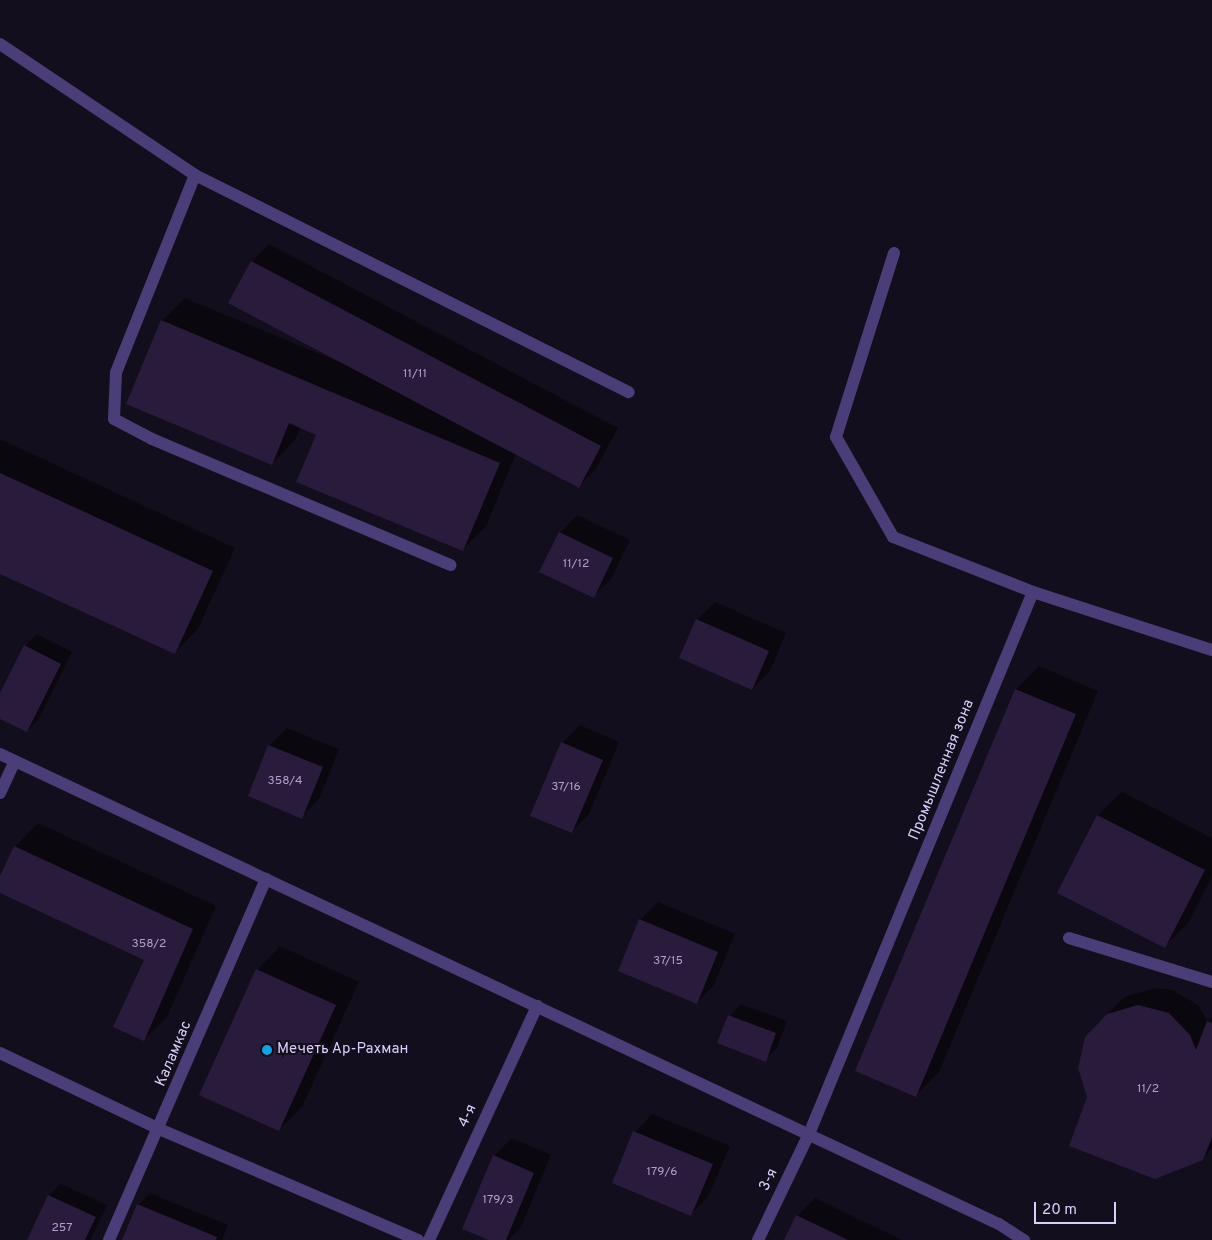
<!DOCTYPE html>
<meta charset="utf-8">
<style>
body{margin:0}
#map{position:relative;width:1212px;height:1240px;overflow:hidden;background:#130e1d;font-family:Overpass,sans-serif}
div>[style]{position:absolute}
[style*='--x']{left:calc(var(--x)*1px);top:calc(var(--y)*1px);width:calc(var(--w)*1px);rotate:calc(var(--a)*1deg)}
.shadow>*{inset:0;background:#0007}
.building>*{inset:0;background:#291b3c}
.service>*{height:12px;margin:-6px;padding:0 6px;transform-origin:6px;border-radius:6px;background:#4b3d78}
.minor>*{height:12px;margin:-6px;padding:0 6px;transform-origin:6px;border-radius:6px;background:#4b3d78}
.tertiary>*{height:12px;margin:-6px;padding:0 6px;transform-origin:6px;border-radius:6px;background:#4b3d78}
.dots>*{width:14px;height:14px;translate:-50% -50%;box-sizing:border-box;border:2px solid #130e1d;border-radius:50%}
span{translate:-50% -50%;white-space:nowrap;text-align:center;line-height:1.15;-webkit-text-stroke:4px #130e1d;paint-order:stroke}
.number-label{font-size:12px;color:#afa1ca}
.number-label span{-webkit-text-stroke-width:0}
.street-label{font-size:15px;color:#dccefa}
.poi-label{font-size:15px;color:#dccefa}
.left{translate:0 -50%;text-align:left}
.scale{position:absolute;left:1034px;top:1202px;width:82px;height:22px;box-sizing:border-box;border:2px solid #dccefa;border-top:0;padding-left:6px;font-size:15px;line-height:18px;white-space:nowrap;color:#dccefa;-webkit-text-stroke:4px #130e1d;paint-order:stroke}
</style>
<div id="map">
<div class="shadow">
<div style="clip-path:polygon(269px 244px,618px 428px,596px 469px,578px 487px,516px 454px,486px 526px,462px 550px,318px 434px,301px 427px,295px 440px,272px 464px,162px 321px,185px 298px,339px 362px,252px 262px)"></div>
<div style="clip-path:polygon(0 439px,235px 548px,198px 629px,174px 653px,0 572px)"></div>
<div style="clip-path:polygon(577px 515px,630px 540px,611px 579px,593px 596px,560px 533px)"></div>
<div style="clip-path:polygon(715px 602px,786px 633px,770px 671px,752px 689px,697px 620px)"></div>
<div style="clip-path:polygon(37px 634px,72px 652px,39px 719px,27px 731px,0 717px,0 696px,25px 646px)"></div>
<div style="clip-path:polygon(1039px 666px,1098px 691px,939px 1072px,916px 1095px,1016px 690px)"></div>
<div style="clip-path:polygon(580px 725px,619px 742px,589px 814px,571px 832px,562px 743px)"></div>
<div style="clip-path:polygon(287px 728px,339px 749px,319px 799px,301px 817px,269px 746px)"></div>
<div style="clip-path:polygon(1122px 792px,1212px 838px,1212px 877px,1188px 923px,1165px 946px,1059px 892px,1098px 815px)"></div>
<div style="clip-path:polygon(38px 823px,216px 906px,167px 1017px,143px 1040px,146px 959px,0 891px,0 879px,15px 847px)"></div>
<div style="clip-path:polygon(658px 902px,735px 934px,714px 985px,697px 1003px,640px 920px)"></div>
<div style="clip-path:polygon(280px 946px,359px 982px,302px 1107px,278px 1130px,257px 970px)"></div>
<div style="clip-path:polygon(1157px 988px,1172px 990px,1198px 1005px,1208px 1022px,1212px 1017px,1212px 1149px,1202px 1159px,1088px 1097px,1080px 1068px,1081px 1052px,1096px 1025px,1126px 996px)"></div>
<div style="clip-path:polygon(741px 1004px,787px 1021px,777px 1048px,765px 1060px,730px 1016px)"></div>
<div style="clip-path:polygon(652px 1114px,730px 1146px,708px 1197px,691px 1214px,614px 1182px,635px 1132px)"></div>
<div style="clip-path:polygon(512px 1138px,551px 1155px,521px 1227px,508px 1240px,492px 1240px,494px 1156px)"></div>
<div style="clip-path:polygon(61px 1184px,107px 1205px,90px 1240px,29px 1240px,49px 1195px)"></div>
<div style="clip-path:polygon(150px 1193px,228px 1225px,222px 1240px,124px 1240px,138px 1205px)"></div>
<div style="clip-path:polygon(815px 1198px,902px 1240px,785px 1240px,797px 1216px)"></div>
</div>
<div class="building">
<div style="clip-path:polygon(251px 261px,601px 446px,579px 488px,228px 303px)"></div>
<div style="clip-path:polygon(161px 320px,500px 463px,463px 551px,296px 482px,316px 435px,289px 423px,272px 465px,126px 404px)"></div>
<div style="clip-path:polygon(0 473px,213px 571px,175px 654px,0 574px)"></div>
<div style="clip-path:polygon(559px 532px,613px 558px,594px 598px,539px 572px)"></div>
<div style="clip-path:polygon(696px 619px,769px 651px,752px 690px,679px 658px)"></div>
<div style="clip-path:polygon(24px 645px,61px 664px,27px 732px,0 719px,0 693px)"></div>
<div style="clip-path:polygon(1015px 689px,1076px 714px,916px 1097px,855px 1071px)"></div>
<div style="clip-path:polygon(561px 742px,603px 760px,572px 833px,530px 816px)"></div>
<div style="clip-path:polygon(268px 745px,323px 767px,302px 819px,248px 796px)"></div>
<div style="clip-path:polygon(1097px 815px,1205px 870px,1165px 948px,1057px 893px)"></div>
<div style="clip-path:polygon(14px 846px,193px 929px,144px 1041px,113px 1027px,144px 960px,0 893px,0 876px)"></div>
<div style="clip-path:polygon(639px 919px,718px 952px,697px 1004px,618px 971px)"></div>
<div style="clip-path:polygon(256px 969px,336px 1005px,279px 1131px,199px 1095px)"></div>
<div style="clip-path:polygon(1138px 1005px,1169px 1013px,1190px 1035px,1196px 1050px,1207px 1021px,1212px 1023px,1212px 1137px,1203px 1160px,1155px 1179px,1069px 1146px,1087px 1097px,1078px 1068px,1085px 1037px,1107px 1014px)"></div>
<div style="clip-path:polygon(728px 1015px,776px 1033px,766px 1062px,717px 1043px)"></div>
<div style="clip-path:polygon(633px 1131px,713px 1164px,691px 1216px,612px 1183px)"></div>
<div style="clip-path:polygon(493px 1155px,534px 1173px,506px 1240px,489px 1240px,462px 1229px)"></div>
<div style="clip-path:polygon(48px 1195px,96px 1217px,85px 1240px,27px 1240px)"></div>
<div style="clip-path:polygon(137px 1204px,217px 1237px,216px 1240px,122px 1240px)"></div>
<div style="clip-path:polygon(796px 1215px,848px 1240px,784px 1240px)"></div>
</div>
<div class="service">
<div style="--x:195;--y:175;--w:213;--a:111.8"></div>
<div style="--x:116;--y:373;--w:46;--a:92.5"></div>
<div style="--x:114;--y:419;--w:43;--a:27.8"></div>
<div style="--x:152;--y:439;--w:324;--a:22.9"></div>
<div style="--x:1069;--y:938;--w:150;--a:17.1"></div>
</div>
<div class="minor">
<div style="--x:0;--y:44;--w:235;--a:33.9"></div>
<div style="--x:195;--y:175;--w:485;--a:26.6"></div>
<div style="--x:894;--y:253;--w:193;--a:107.5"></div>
<div style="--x:836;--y:437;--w:115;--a:60.3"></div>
<div style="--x:893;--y:537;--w:150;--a:21.4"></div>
<div style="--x:0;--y:793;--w:35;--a:-65"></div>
<div style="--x:0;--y:1053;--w:176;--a:25.5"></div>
<div style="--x:159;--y:1129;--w:282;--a:23.2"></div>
<div style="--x:109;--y:1240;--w:394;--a:-66.5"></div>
<div style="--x:429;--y:1240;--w:258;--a:-65.2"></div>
<div style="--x:758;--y:1240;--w:118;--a:-64.3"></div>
<div style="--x:809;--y:1134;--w:586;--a:-67.55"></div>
<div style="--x:1033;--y:592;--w:188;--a:18"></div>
</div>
<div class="tertiary">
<div style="--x:0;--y:754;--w:1104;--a:25.2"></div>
<div style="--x:999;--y:1224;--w:30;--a:33"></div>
</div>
<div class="dots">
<div style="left:267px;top:1050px;background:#15a2e0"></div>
</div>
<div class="number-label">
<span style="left:415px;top:375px">11/11</span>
<span style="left:576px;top:565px">11/12</span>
<span style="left:285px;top:782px">358/4</span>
<span style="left:566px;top:788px">37/16</span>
<span style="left:149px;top:945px">358/2</span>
<span style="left:668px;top:962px">37/15</span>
<span style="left:1148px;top:1090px">11/2</span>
<span style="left:662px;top:1173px">179/6</span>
<span style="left:498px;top:1201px">179/3</span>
<span style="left:62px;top:1229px">257</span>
</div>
<div class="street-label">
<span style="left:942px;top:770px;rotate:-68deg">Промышленная зона</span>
<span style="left:174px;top:1054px;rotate:-67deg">Каламкас</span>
<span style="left:468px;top:1116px;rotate:-65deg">4-я</span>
<span style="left:769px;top:1180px;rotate:-64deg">3-я</span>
</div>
<div class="poi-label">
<span class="left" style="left:277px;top:1050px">Мечеть Ар-Рахман</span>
</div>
<div class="scale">20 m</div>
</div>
